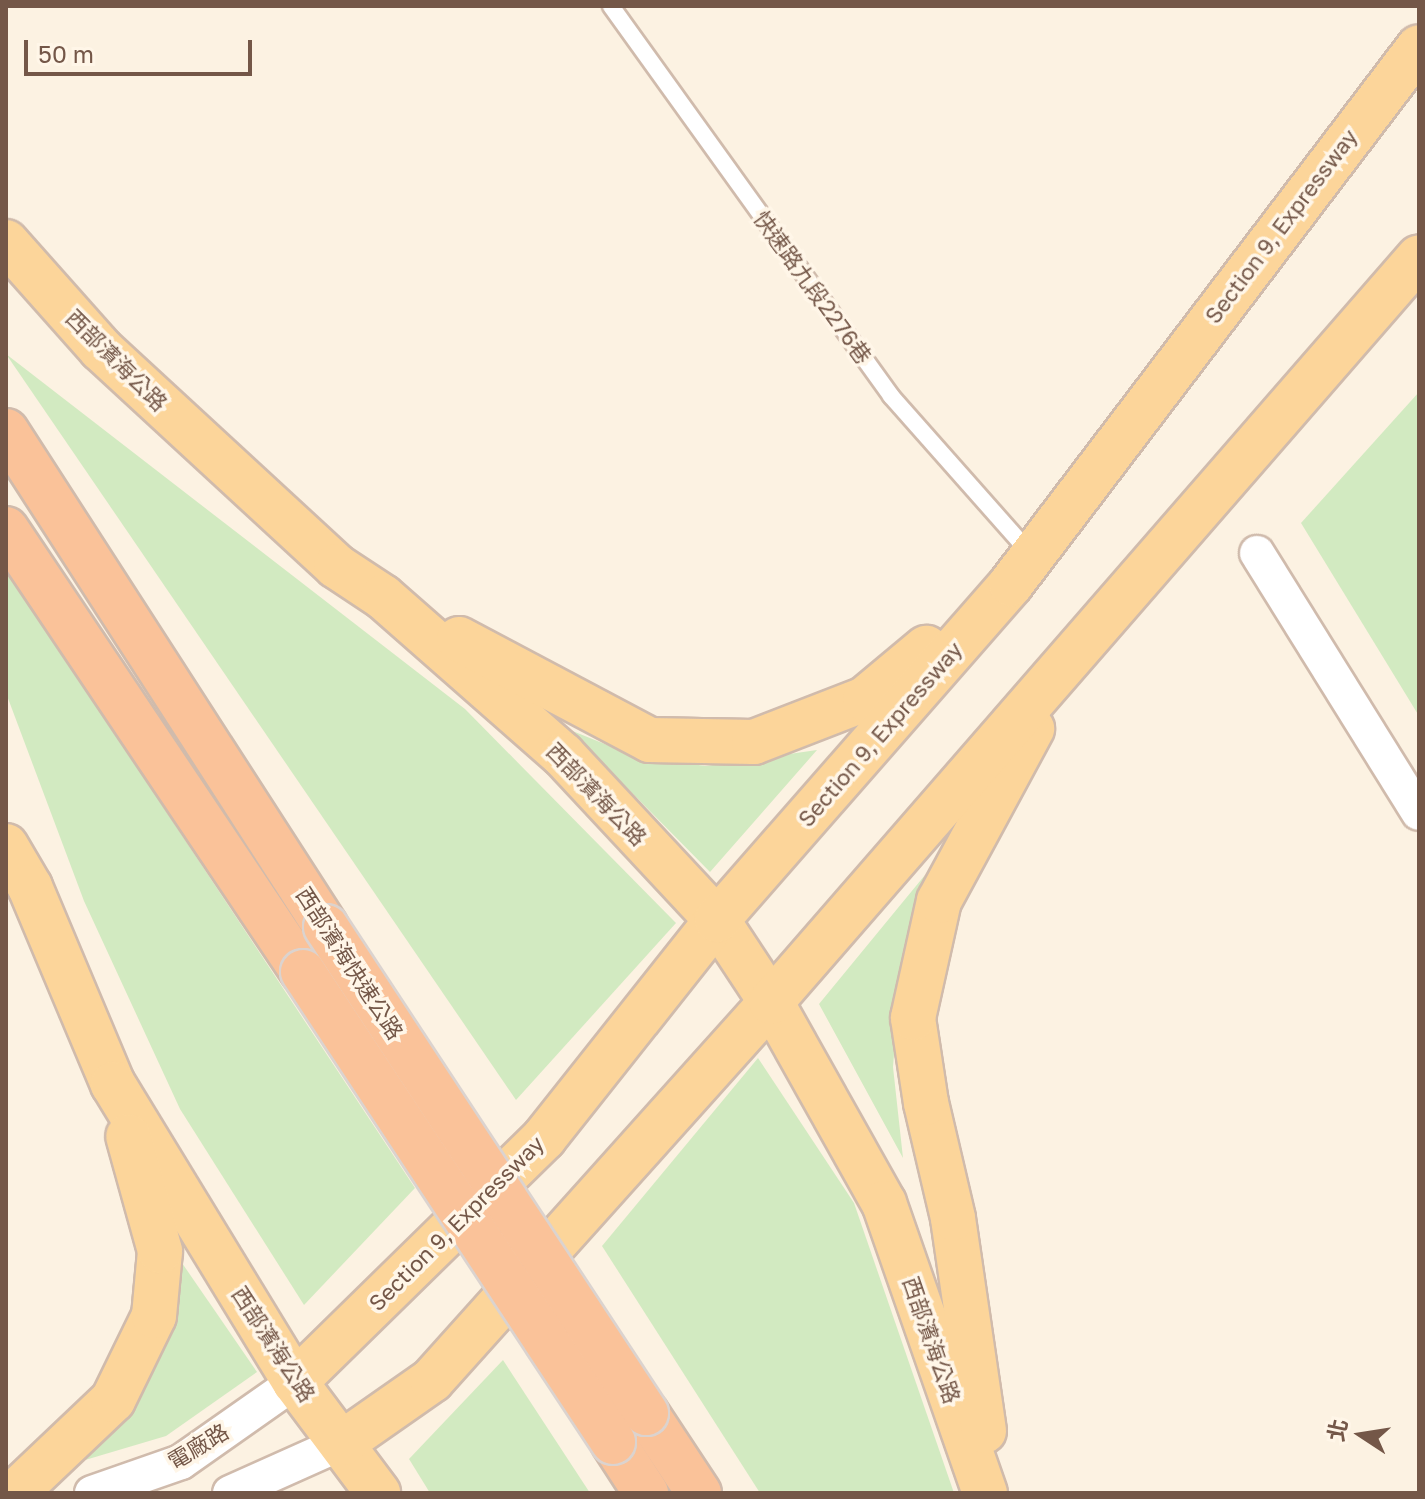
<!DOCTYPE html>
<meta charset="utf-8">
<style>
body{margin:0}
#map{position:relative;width:1425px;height:1499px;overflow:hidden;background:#fcf2e2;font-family:"Golos Text","Noto Sans TC",sans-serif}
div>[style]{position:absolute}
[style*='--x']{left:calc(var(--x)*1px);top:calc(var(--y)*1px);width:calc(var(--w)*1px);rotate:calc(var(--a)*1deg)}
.green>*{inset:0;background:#d2eac1}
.roads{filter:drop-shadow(2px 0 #d0bbac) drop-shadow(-2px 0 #d0bbac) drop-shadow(0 2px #d0bbac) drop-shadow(0 -2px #d0bbac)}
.service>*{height:16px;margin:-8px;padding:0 8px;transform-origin:8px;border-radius:8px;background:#fff}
.minor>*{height:34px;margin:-17px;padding:0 17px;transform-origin:17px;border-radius:17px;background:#fff}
.primary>*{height:44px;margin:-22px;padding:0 22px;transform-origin:22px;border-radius:22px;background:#fcd59a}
.trunk>*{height:44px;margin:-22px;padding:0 22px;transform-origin:22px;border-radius:22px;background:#fac299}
.bridges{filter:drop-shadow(2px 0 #dbd3cf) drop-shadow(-2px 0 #dbd3cf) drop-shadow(0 2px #dbd3cf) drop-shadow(0 -2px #dbd3cf)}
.trunk-bridge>*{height:44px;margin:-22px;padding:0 22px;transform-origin:22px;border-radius:22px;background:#fac299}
span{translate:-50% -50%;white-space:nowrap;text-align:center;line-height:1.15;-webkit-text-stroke:7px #fff6e8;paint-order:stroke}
.street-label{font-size:22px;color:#745748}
.frame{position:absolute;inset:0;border:8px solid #745748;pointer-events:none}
.north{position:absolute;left:1321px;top:1395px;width:80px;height:80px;-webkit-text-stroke:6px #fff6e8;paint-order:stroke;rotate:282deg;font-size:22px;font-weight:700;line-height:32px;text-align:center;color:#745748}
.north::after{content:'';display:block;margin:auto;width:28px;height:36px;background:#745748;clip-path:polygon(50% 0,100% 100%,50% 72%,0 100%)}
.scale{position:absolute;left:24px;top:40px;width:228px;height:36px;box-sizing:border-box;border:4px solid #745748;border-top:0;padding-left:10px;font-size:24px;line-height:28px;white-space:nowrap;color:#745748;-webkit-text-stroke:6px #fff6e8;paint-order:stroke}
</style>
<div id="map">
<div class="green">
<div style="clip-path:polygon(6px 354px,465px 709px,676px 923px,516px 1100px)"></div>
<div style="clip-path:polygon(1419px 392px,1419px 716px,1301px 523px)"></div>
<div style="clip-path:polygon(6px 569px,415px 1188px,304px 1305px,180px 1109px,84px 901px,6px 693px)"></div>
<div style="clip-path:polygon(570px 730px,637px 757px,706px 766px,817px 750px,710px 872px)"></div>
<div style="clip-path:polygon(925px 875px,901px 963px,893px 1067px,903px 1158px,819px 1004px)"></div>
<div style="clip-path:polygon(758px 1058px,854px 1203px,954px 1493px,760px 1493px,602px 1246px)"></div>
<div style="clip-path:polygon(171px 1247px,257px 1372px,166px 1436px,75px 1463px)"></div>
<div style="clip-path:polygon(503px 1360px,590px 1493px,430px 1493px,409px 1459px)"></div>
</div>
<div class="roads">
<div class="service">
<div style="--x:611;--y:6;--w:480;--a:54.3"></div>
<div style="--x:891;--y:396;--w:211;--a:48.5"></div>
</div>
<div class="minor">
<div style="--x:1257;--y:553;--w:306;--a:58.1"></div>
<div style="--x:92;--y:1493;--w:94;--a:-19.2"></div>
<div style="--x:181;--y:1462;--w:139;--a:-35.1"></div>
<div style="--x:230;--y:1493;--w:123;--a:-24.1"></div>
</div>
<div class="primary">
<div style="--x:6;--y:242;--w:143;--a:48.4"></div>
<div style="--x:101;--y:349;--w:320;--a:42.7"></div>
<div style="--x:336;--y:566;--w:56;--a:33.4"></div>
<div style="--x:383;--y:597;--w:240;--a:41.3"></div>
<div style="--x:563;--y:755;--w:226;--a:47"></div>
<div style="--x:717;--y:920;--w:98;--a:56.6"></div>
<div style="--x:771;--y:1002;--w:231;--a:60.7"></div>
<div style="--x:884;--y:1203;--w:307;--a:70.8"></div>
<div style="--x:459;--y:639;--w:216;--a:27.9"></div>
<div style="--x:650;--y:740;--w:104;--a:1.1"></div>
<div style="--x:754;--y:742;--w:119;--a:-21.2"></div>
<div style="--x:865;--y:699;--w:80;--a:-39.9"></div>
<div style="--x:6;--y:846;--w:48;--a:59.7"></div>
<div style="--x:30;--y:887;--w:214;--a:67.2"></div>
<div style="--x:113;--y:1084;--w:349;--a:58.6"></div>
<div style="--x:295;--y:1382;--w:139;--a:53.2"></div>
<div style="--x:295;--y:1382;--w:349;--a:-44.4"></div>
<div style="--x:544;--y:1138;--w:278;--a:-51.6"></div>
<div style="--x:717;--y:920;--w:446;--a:-48.8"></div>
<div style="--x:1011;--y:584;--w:674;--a:-52.77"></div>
<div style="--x:984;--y:1431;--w:215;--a:-98.3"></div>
<div style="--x:953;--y:1218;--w:118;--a:-103.2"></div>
<div style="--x:926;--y:1103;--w:86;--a:-98.7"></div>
<div style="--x:913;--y:1018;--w:120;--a:-77.5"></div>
<div style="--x:939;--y:901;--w:196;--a:-61.6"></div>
<div style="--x:342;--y:1443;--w:110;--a:-35"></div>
<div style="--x:432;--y:1380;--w:508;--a:-48.11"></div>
<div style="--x:771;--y:1002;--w:987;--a:-48.98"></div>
<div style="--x:15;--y:1493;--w:135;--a:-43.5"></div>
<div style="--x:113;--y:1400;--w:93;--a:-64"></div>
<div style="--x:154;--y:1316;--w:65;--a:-84.7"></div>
<div style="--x:160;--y:1251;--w:119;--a:-105.5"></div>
</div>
<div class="trunk">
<div style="--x:6;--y:431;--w:590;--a:57.17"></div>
<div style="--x:6;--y:529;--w:533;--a:56.16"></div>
<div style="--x:646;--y:1413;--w:96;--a:56.5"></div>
<div style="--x:613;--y:1442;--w:61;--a:57.1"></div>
</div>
</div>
<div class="bridges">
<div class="trunk-bridge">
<div style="--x:326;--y:927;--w:582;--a:56.64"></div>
<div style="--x:303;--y:972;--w:563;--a:56.59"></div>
</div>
</div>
<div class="street-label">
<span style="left:1281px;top:226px;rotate:-53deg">Section 9, Expressway</span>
<span style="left:813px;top:287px;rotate:54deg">快速路九段2276巷</span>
<span style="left:117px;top:360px;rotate:45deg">西部濱海公路</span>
<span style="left:880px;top:734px;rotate:-49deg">Section 9, Expressway</span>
<span style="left:597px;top:794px;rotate:46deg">西部濱海公路</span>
<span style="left:350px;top:963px;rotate:57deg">西部濱海快速公路</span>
<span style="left:456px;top:1223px;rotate:-45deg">Section 9, Expressway</span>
<span style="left:932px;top:1340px;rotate:71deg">西部濱海公路</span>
<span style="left:274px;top:1344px;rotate:57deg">西部濱海公路</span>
<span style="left:198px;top:1446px;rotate:-31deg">電廠路</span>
</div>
<div class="frame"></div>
<div class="north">北</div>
<div class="scale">50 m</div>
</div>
